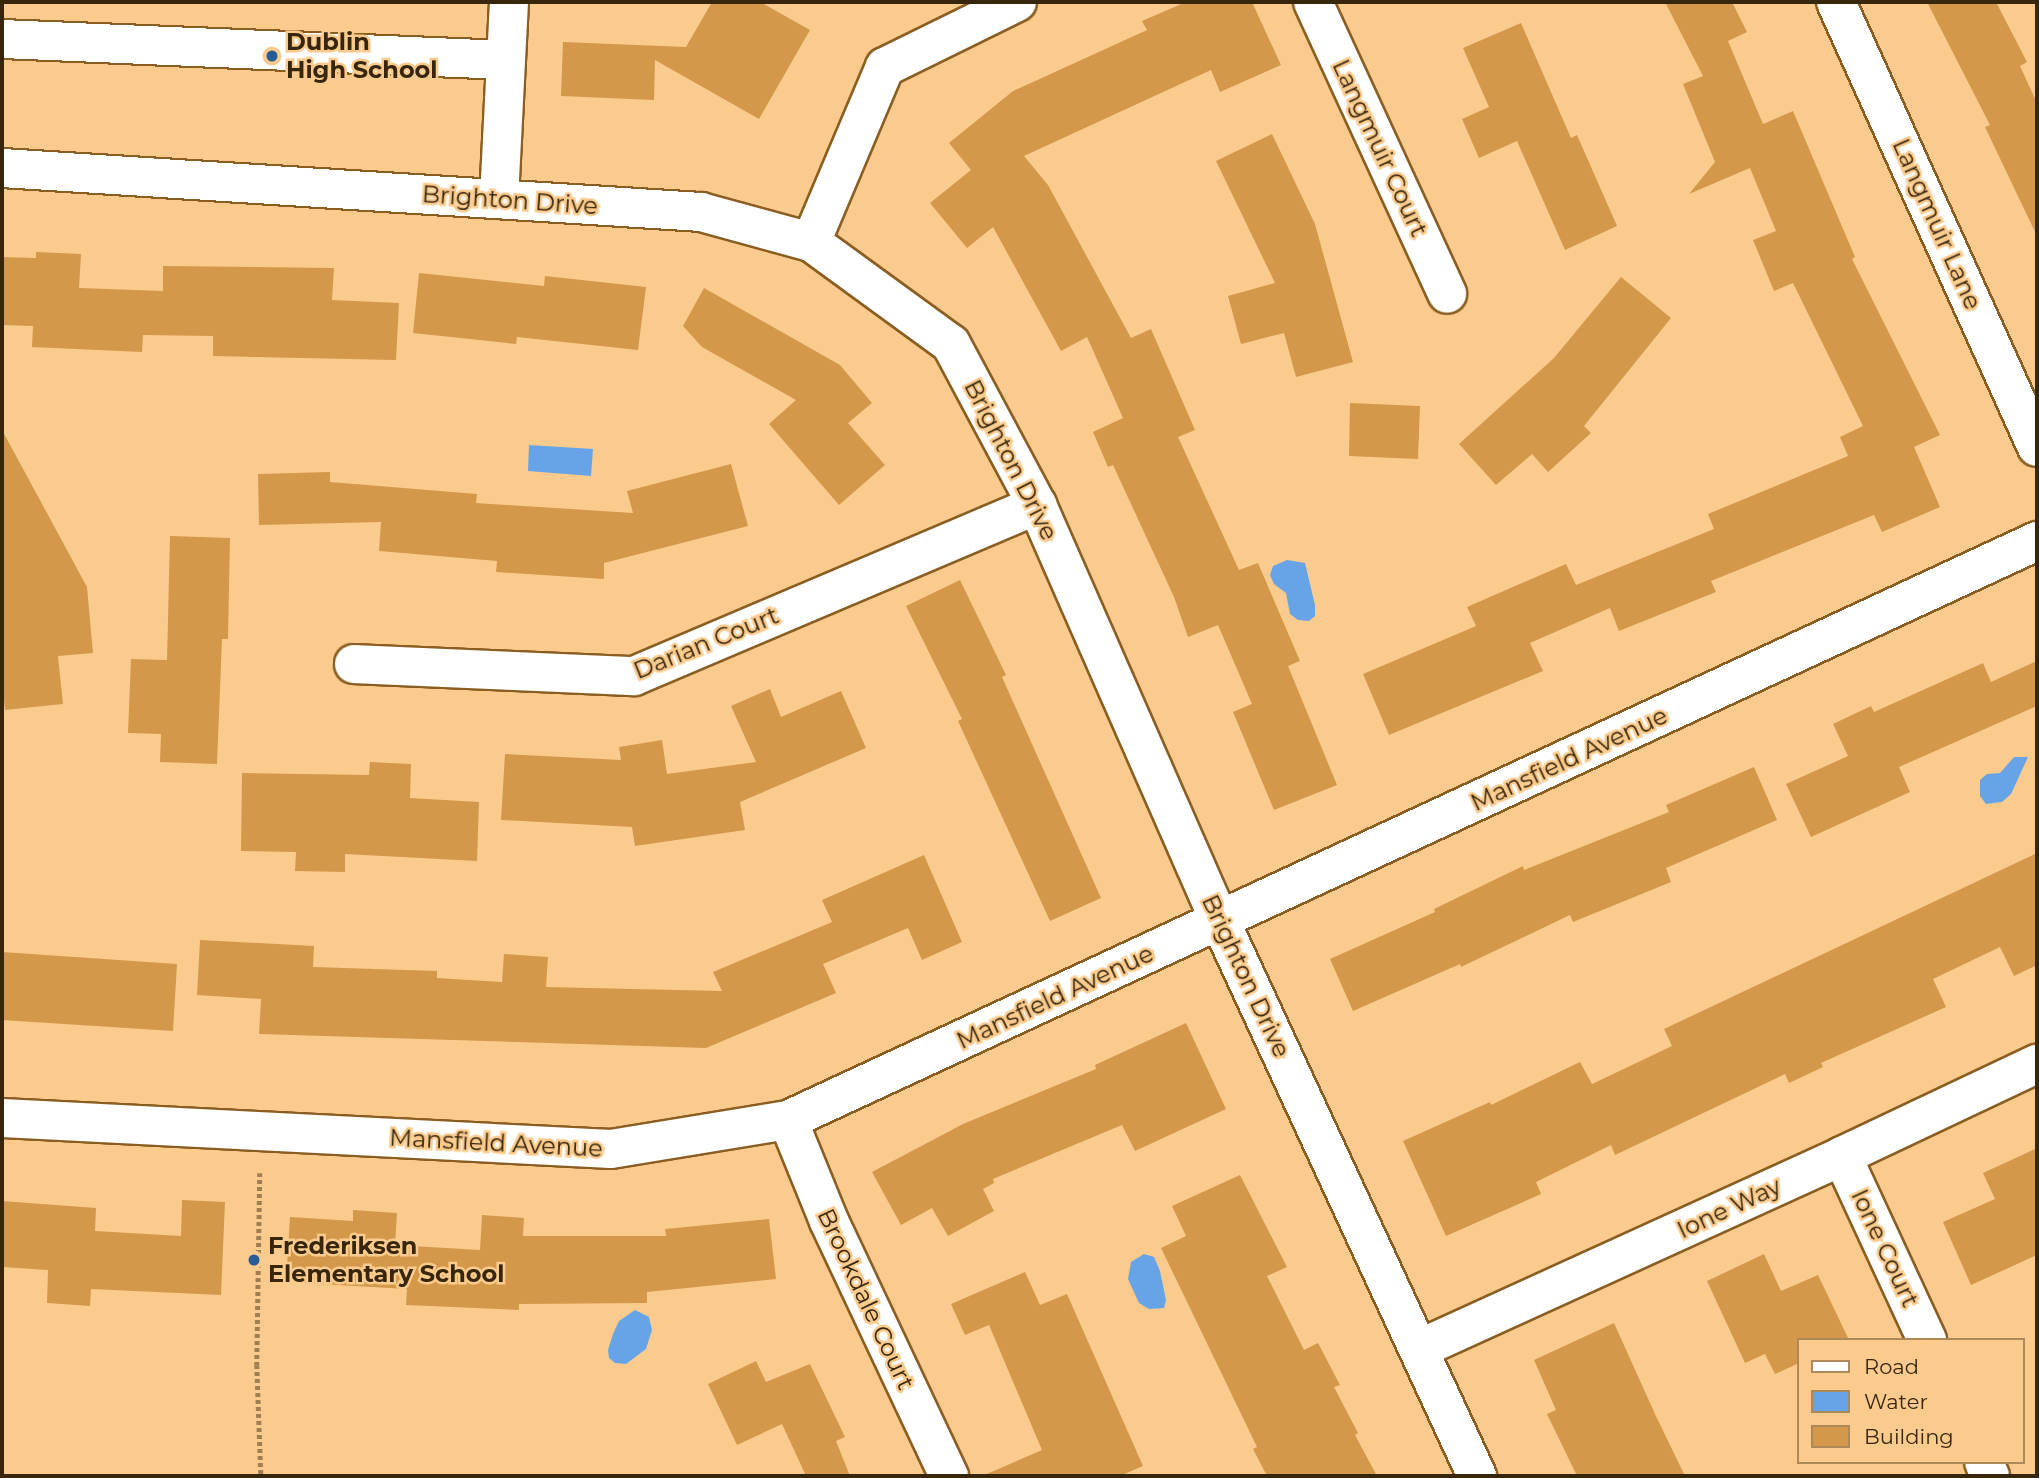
<!DOCTYPE html>
<style>
body{margin:0}
#map{position:relative;width:2039px;height:1478px;overflow:hidden;background:#fbcb8e;font-family:Montserrat,sans-serif}
div>[style]{position:absolute}
[style*='--x']{left:calc(var(--x)*1px);top:calc(var(--y)*1px);width:calc(var(--w)*1px);rotate:calc(var(--a)*1deg)}
.water>*{inset:0;background:#66a4e7}
.building>*{inset:0;background:#d3984a}
.path>*{height:4.5px;margin-top:-2.25px;transform-origin:0;background:repeating-linear-gradient(90deg,#a07e51 0 3.5px,transparent 0 7px)}
.roads{filter:drop-shadow(2px 0 #8a5e21) drop-shadow(-2px 0 #8a5e21) drop-shadow(0 2px #8a5e21) drop-shadow(0 -2px #8a5e21)}
.minor>*{height:38px;margin:-19px;padding:0 19px;transform-origin:19px;border-radius:19px;background:#fff}
.dots>*{width:19px;height:19px;translate:-50% -50%;box-sizing:border-box;border:4px solid #fbcb8e;border-radius:50%}
span{translate:-50% -50%;white-space:nowrap;text-align:center;line-height:1.15;-webkit-text-stroke:5px #fbcb8e;paint-order:stroke}
.poi-label{font-size:24px;color:#38260c;font-weight:700}
.left{translate:0 -50%;text-align:left}
.street-label{font-size:24px;color:#38260c}
.frame{position:absolute;inset:0;border:4px solid #38260c;pointer-events:none}
.legend{position:absolute;left:1797px;top:1338px;width:228px;height:126px;box-sizing:border-box;background:#fbcb8e;border:2px solid #ad895a;margin:0;padding:9px 12px;list-style:none;font-size:21px;color:#38260c}
.legend li{display:flex;align-items:center;gap:14px;height:35px}
.legend b{width:35px;border:2px solid #ad895a}
</style>
<div id="map">
<div class="water">
<div style="clip-path:polygon(529px 445px,593px 449px,591px 476px,528px 471px)"></div>
<div style="clip-path:polygon(1287px 560px,1305px 563px,1315px 605px,1315px 616px,1309px 621px,1298px 620px,1290px 614px,1286px 593px,1274px 584px,1270px 575px,1273px 566px)"></div>
<div style="clip-path:polygon(2014px 757px,2028px 757px,2011px 794px,2002px 802px,1986px 804px,1980px 796px,1980px 780px,1987px 774px,2000px 773px)"></div>
<div style="clip-path:polygon(1144px 1254px,1154px 1257px,1160px 1271px,1166px 1300px,1164px 1308px,1149px 1309px,1139px 1303px,1128px 1279px,1131px 1262px)"></div>
<div style="clip-path:polygon(635px 1310px,649px 1317px,652px 1330px,646px 1349px,626px 1364px,615px 1363px,609px 1358px,608px 1350px,613px 1334px,619px 1321px)"></div>
</div>
<div class="building">
<div style="clip-path:polygon(712px 2px,760px 2px,810px 30px,759px 119px,655px 60px,654px 100px,561px 96px,563px 42px,686px 47px)"></div>
<div style="clip-path:polygon(1186px 2px,1252px 2px,1281px 65px,1220px 92px,1211px 70px,1024px 156px,1048px 185px,1131px 338px,1151px 329px,1195px 430px,1178px 437px,1239px 570px,1258px 563px,1300px 661px,1288px 666px,1337px 785px,1274px 810px,1233px 712px,1252px 704px,1218px 625px,1188px 637px,1174px 597px,1113px 465px,1108px 467px,1093px 432px,1123px 418px,1087px 337px,1061px 351px,993px 227px,967px 248px,930px 203px,971px 170px,949px 143px,1013px 91px,1147px 30px,1142px 21px)"></div>
<div style="clip-path:polygon(1665px 2px,1732px 2px,1747px 32px,1728px 41px,1763px 124px,1793px 111px,1855px 257px,1852px 259px,1940px 435px,1914px 447px,1940px 507px,1882px 532px,1874px 515px,1711px 581px,1716px 592px,1619px 631px,1610px 608px,1530px 643px,1543px 671px,1389px 735px,1363px 674px,1476px 626px,1467px 607px,1566px 564px,1576px 585px,1714px 529px,1708px 514px,1848px 456px,1840px 437px,1863px 426px,1793px 283px,1774px 291px,1753px 240px,1776px 231px,1750px 168px,1689px 194px,1715px 162px,1683px 84px,1703px 76px)"></div>
<div style="clip-path:polygon(1927px 2px,1996px 2px,2027px 62px,2020px 66px,2037px 103px,2037px 236px,1985px 127px,1990px 125px)"></div>
<div style="clip-path:polygon(1521px 23px,1571px 138px,1577px 135px,1617px 226px,1565px 250px,1517px 141px,1479px 158px,1462px 119px,1489px 107px,1463px 48px)"></div>
<div style="clip-path:polygon(1272px 134px,1315px 224px,1353px 362px,1296px 377px,1284px 333px,1241px 344px,1228px 296px,1275px 283px,1216px 161px)"></div>
<div style="clip-path:polygon(36px 252px,81px 254px,79px 288px,163px 291px,163px 266px,334px 268px,332px 300px,399px 303px,396px 360px,213px 356px,213px 336px,143px 335px,142px 352px,32px 347px,33px 326px,2px 325px,2px 257px,36px 258px)"></div>
<div style="clip-path:polygon(419px 273px,544px 286px,545px 276px,646px 287px,638px 350px,517px 337px,516px 344px,413px 333px)"></div>
<div style="clip-path:polygon(1621px 277px,1671px 318px,1584px 426px,1591px 433px,1548px 472px,1532px 454px,1496px 485px,1459px 444px,1554px 358px)"></div>
<div style="clip-path:polygon(704px 288px,840px 365px,872px 403px,848px 423px,885px 465px,839px 505px,769px 424px,796px 400px,702px 347px,683px 326px)"></div>
<div style="clip-path:polygon(1350px 403px,1420px 406px,1418px 459px,1349px 456px)"></div>
<div style="clip-path:polygon(2px 430px,87px 587px,93px 653px,58px 656px,63px 704px,5px 710px,2px 678px)"></div>
<div style="clip-path:polygon(731px 464px,748px 526px,604px 563px,604px 579px,496px 572px,497px 561px,379px 551px,381px 522px,259px 525px,258px 474px,330px 472px,330px 482px,477px 494px,476px 503px,633px 513px,627px 491px)"></div>
<div style="clip-path:polygon(170px 536px,230px 538px,228px 639px,222px 639px,217px 764px,160px 762px,161px 734px,128px 733px,131px 659px,167px 660px)"></div>
<div style="clip-path:polygon(960px 580px,1006px 675px,1002px 677px,1101px 898px,1050px 921px,958px 721px,962px 719px,906px 606px)"></div>
<div style="clip-path:polygon(2037px 661px,2037px 706px,1899px 767px,1910px 792px,1811px 837px,1786px 784px,1848px 756px,1833px 724px,1871px 706px,1874px 712px,1983px 663px,1991px 682px)"></div>
<div style="clip-path:polygon(770px 689px,781px 717px,841px 691px,866px 748px,740px 802px,745px 830px,635px 846px,632px 827px,501px 820px,505px 754px,621px 760px,619px 747px,662px 740px,667px 774px,756px 762px,731px 706px)"></div>
<div style="clip-path:polygon(370px 762px,411px 764px,410px 798px,479px 802px,477px 861px,345px 854px,345px 872px,295px 871px,296px 852px,241px 851px,242px 773px,369px 775px)"></div>
<div style="clip-path:polygon(1754px 767px,1777px 820px,1666px 868px,1671px 882px,1573px 922px,1570px 915px,1461px 967px,1460px 964px,1353px 1011px,1330px 959px,1435px 912px,1434px 909px,1523px 866px,1524px 870px,1669px 812px,1666px 805px)"></div>
<div style="clip-path:polygon(2037px 853px,2037px 965px,2014px 976px,2000px 947px,1933px 979px,1946px 1007px,1821px 1063px,1823px 1067px,1789px 1083px,1785px 1074px,1615px 1155px,1611px 1145px,1536px 1182px,1541px 1194px,1446px 1236px,1403px 1141px,1490px 1102px,1491px 1105px,1580px 1062px,1592px 1084px,1672px 1046px,1664px 1029px)"></div>
<div style="clip-path:polygon(924px 855px,962px 942px,922px 960px,908px 928px,823px 964px,836px 993px,706px 1048px,259px 1034px,261px 999px,197px 995px,200px 940px,314px 946px,313px 967px,437px 971px,437px 978px,502px 982px,504px 954px,548px 957px,546px 987px,722px 991px,713px 972px,832px 922px,822px 900px)"></div>
<div style="clip-path:polygon(2px 952px,177px 964px,173px 1031px,2px 1020px)"></div>
<div style="clip-path:polygon(1186px 1023px,1226px 1109px,1135px 1151px,1122px 1125px,993px 1179px,994px 1183px,983px 1189px,994px 1211px,948px 1236px,932px 1208px,901px 1225px,872px 1172px,963px 1124px,1096px 1069px,1095px 1065px)"></div>
<div style="clip-path:polygon(2037px 1148px,2037px 1255px,1971px 1285px,1943px 1222px,1995px 1199px,1983px 1173px)"></div>
<div style="clip-path:polygon(1240px 1175px,1287px 1267px,1267px 1276px,1304px 1350px,1318px 1343px,1340px 1385px,1334px 1387px,1358px 1433px,1355px 1435px,1377px 1476px,1267px 1476px,1253px 1449px,1257px 1447px,1161px 1248px,1186px 1236px,1172px 1206px)"></div>
<div style="clip-path:polygon(182px 1200px,225px 1202px,221px 1295px,91px 1289px,90px 1306px,47px 1303px,48px 1270px,2px 1267px,2px 1201px,96px 1208px,95px 1231px,181px 1236px)"></div>
<div style="clip-path:polygon(353px 1210px,397px 1213px,395px 1245px,480px 1250px,482px 1215px,524px 1218px,523px 1236px,666px 1236px,665px 1229px,769px 1219px,776px 1279px,647px 1292px,647px 1303px,519px 1304px,519px 1310px,406px 1305px,407px 1289px,286px 1282px,290px 1217px,353px 1221px)"></div>
<div style="clip-path:polygon(1764px 1254px,1781px 1291px,1818px 1275px,1849px 1340px,1799px 1340px,1799px 1363px,1775px 1374px,1765px 1354px,1745px 1363px,1707px 1281px)"></div>
<div style="clip-path:polygon(1025px 1272px,1040px 1305px,1067px 1294px,1143px 1466px,1120px 1476px,982px 1476px,1042px 1450px,989px 1325px,965px 1335px,951px 1304px)"></div>
<div style="clip-path:polygon(1614px 1323px,1655px 1414px,1685px 1476px,1577px 1476px,1547px 1414px,1556px 1410px,1534px 1360px)"></div>
<div style="clip-path:polygon(756px 1361px,766px 1382px,810px 1364px,845px 1437px,836px 1441px,850px 1476px,806px 1476px,782px 1424px,737px 1445px,708px 1384px)"></div>
</div>
<div class="path">
<div style="--x:260;--y:1173;--w:192;--a:90.9"></div>
<div style="--x:257;--y:1365;--w:111;--a:87.9"></div>
</div>
<div class="roads">
<div class="minor">
<div style="--x:1313;--y:2;--w:321;--a:65.3"></div>
<div style="--x:1836;--y:2;--w:488;--a:65.7"></div>
<div style="--x:2;--y:39;--w:504;--a:2.39"></div>
<div style="--x:2;--y:168;--w:700;--a:3.6"></div>
<div style="--x:701;--y:212;--w:114;--a:15.3"></div>
<div style="--x:811;--y:242;--w:173;--a:36.1"></div>
<div style="--x:951;--y:344;--w:183;--a:61.9"></div>
<div style="--x:1037;--y:505;--w:454;--a:66.3"></div>
<div style="--x:1220;--y:921;--w:612;--a:65.15"></div>
<div style="--x:499;--y:199;--w:197;--a:-87.1"></div>
<div style="--x:811;--y:242;--w:190;--a:-67.1"></div>
<div style="--x:885;--y:67;--w:147;--a:-26.2"></div>
<div style="--x:354;--y:664;--w:280;--a:2.5"></div>
<div style="--x:634;--y:676;--w:438;--a:-23"></div>
<div style="--x:2;--y:1118;--w:610;--a:2.91"></div>
<div style="--x:611;--y:1149;--w:179;--a:-9.3"></div>
<div style="--x:788;--y:1120;--w:1377;--a:-24.87"></div>
<div style="--x:788;--y:1120;--w:109;--a:67.9"></div>
<div style="--x:829;--y:1221;--w:282;--a:64.8"></div>
<div style="--x:1842;--y:1156;--w:203;--a:65.2"></div>
<div style="--x:1419;--y:1349;--w:465;--a:-24.5"></div>
<div style="--x:1842;--y:1156;--w:216;--a:-25.3"></div>
<div style="--x:1984;--y:1462;--w:15;--a:67"></div>
</div>
</div>
<div class="dots">
<div style="left:272px;top:56px;background:#275d95"></div>
<div style="left:254px;top:1260px;background:#275d95"></div>
</div>
<div class="poi-label">
<span class="left" style="left:286px;top:56px">Dublin<br>High School</span>
<span class="left" style="left:268px;top:1260px">Frederiksen<br>Elementary School</span>
</div>
<div class="street-label">
<span style="left:1380px;top:148px;rotate:65deg">Langmuir Court</span>
<span style="left:510px;top:200px;rotate:4deg">Brighton Drive</span>
<span style="left:1937px;top:224px;rotate:66deg">Langmuir Lane</span>
<span style="left:1011px;top:460px;rotate:63deg">Brighton Drive</span>
<span style="left:706px;top:643px;rotate:-22deg">Darian Court</span>
<span style="left:1569px;top:759px;rotate:-25deg">Mansfield Avenue</span>
<span style="left:1246px;top:976px;rotate:65deg">Brighton Drive</span>
<span style="left:1055px;top:997px;rotate:-25deg">Mansfield Avenue</span>
<span style="left:496px;top:1143px;rotate:3deg">Mansfield Avenue</span>
<span style="left:1729px;top:1208px;rotate:-25deg">Ione Way</span>
<span style="left:1885px;top:1248px;rotate:65deg">Ione Court</span>
<span style="left:866px;top:1299px;rotate:65deg">Brookdale Court</span>
</div>
<div class="frame"></div>
<ul class="legend">
<li><b style="height:9px;background:#fff"></b>Road</li>
<li><b style="height:19px;background:#66a4e7"></b>Water</li>
<li><b style="height:19px;background:#d3984a"></b>Building</li>
</ul>
</div>
